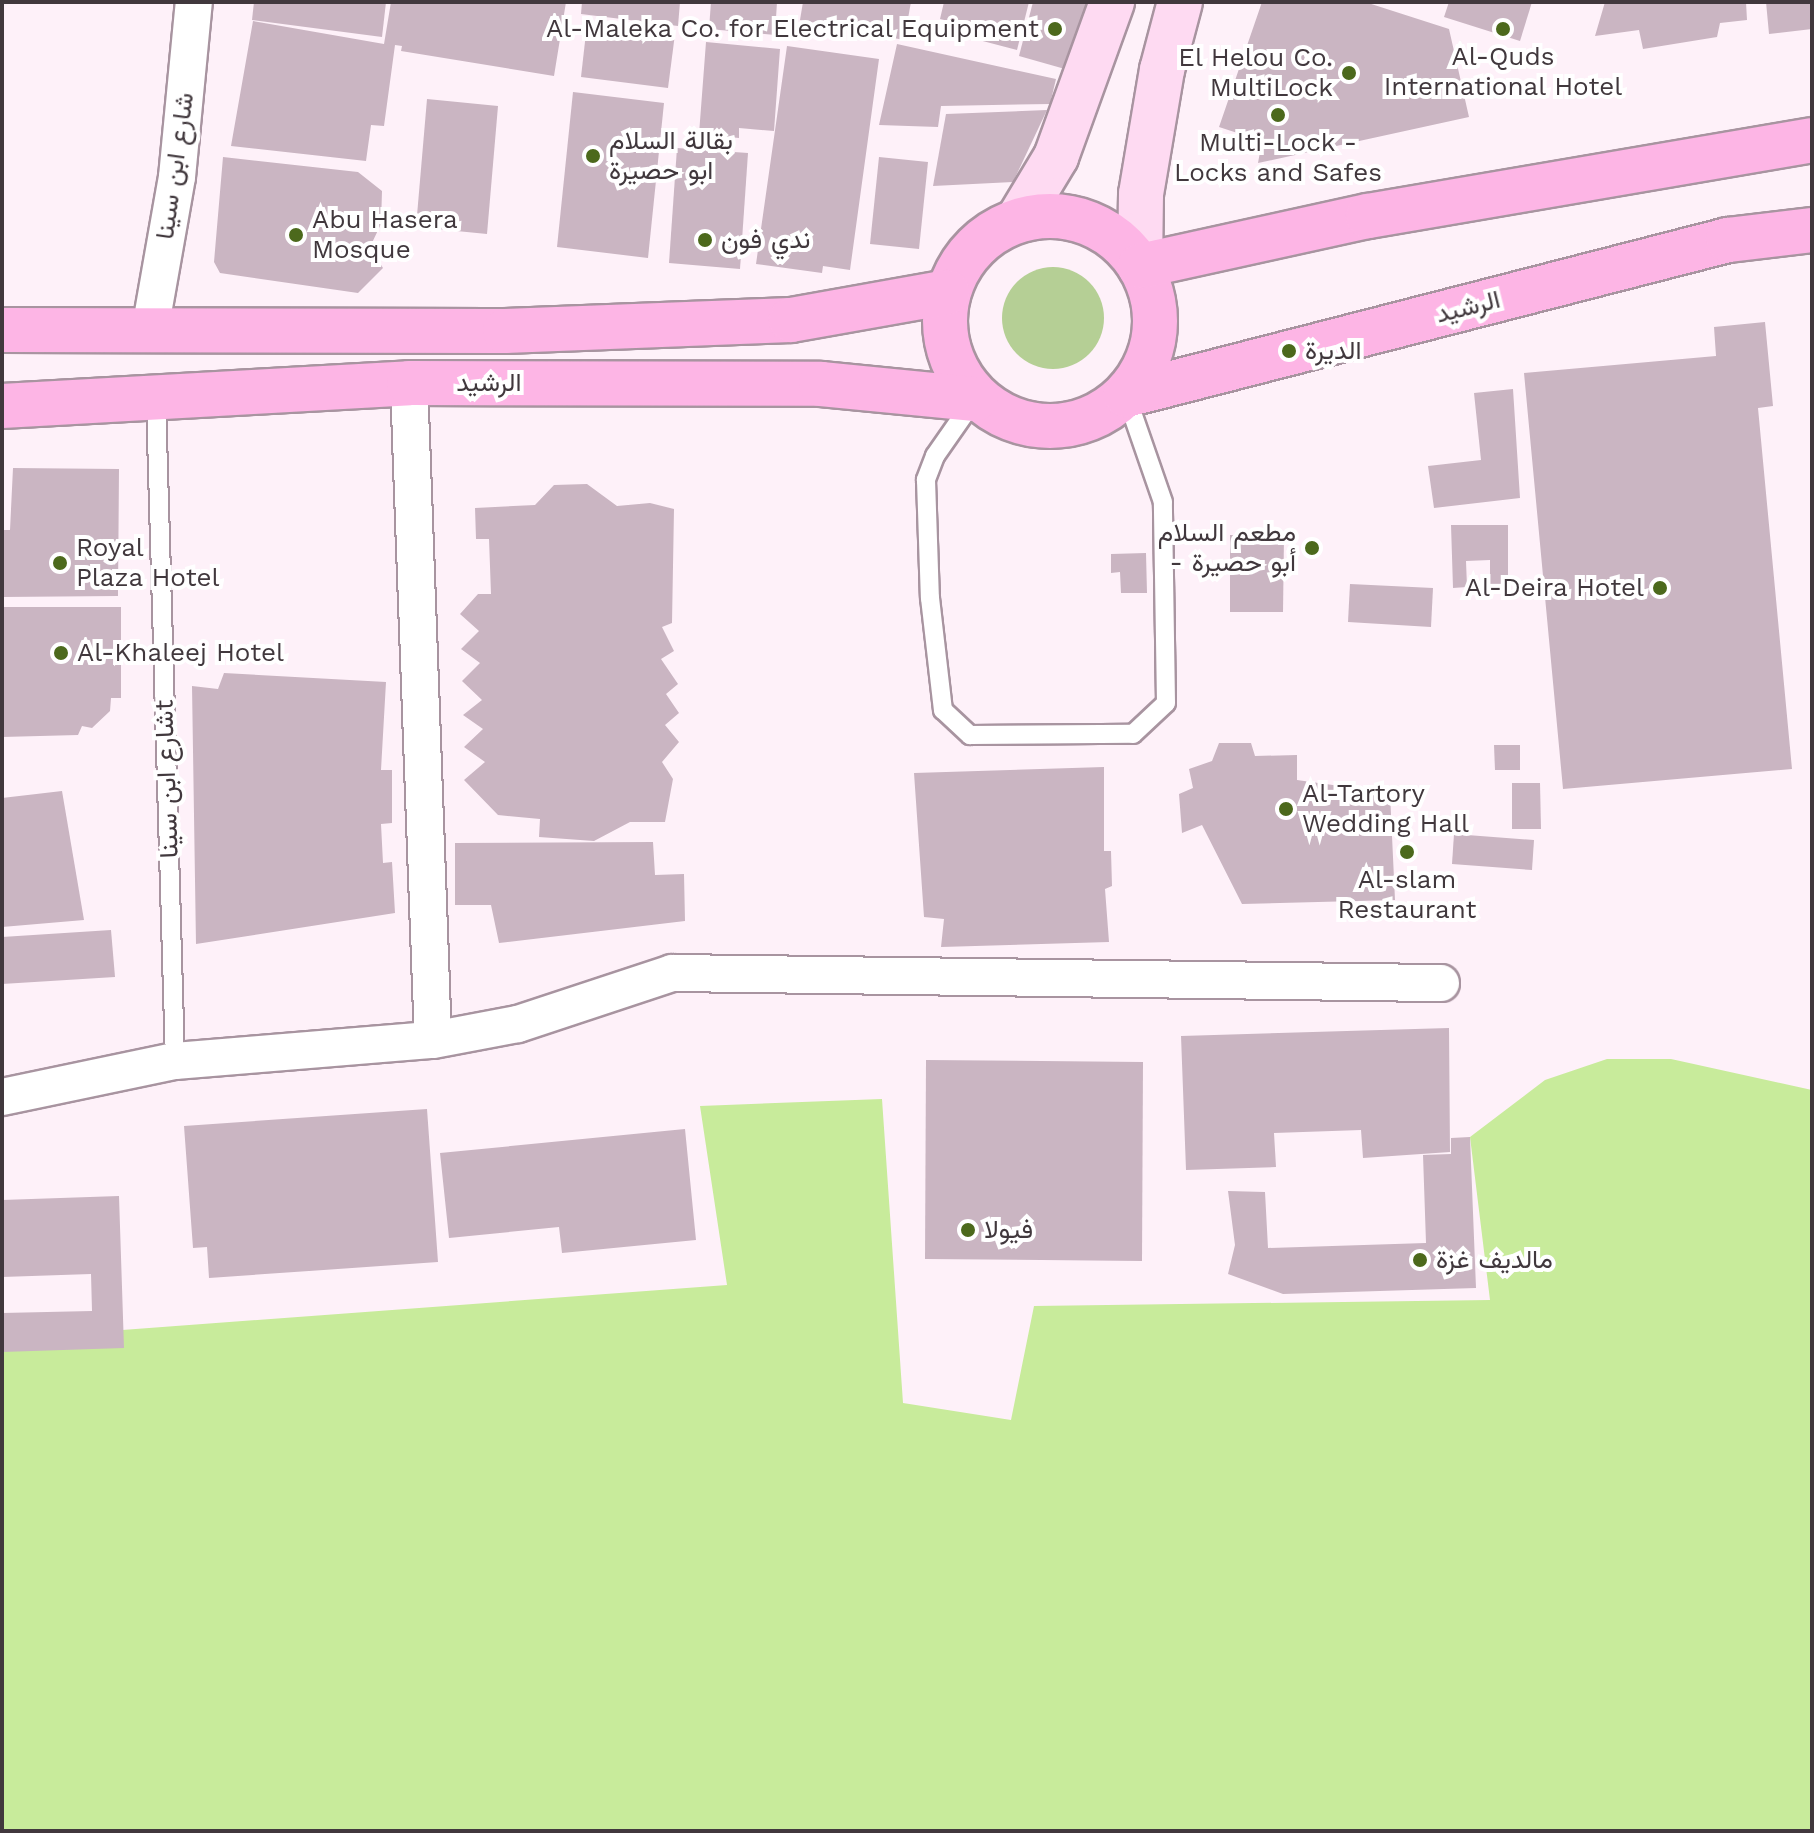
<!DOCTYPE html>
<meta charset="utf-8">
<style>
body{margin:0}
#map{position:relative;width:1814px;height:1833px;overflow:hidden;background:#fef1f9;font-family:"Work Sans",Vazirmatn,sans-serif}
div>[style]{position:absolute}
[style*='--x']{left:calc(var(--x)*1px);top:calc(var(--y)*1px);width:calc(var(--w)*1px);rotate:calc(var(--a)*1deg)}
.green>*{inset:0;background:#b5cf95}
.round{border-radius:50%}
.water>*{inset:0;background:#c8eb9b}
.building>*{inset:0;background:#cab5c2}
.roads{filter:drop-shadow(2px 0 #a894a0) drop-shadow(-2px 0 #a894a0) drop-shadow(0 2px #a894a0) drop-shadow(0 -2px #a894a0)}
.service>*{height:18px;margin:-9px;padding:0 9px;transform-origin:9px;border-radius:9px;background:#fff}
.minor>*{height:36px;margin:-18px;padding:0 18px;transform-origin:18px;border-radius:18px;background:#fff}
.secondary>*{height:44px;margin:-22px;padding:0 22px;transform-origin:22px;border-radius:22px;background:#fedaf2}
.primary>*{height:44px;margin:-22px;padding:0 22px;transform-origin:22px;border-radius:22px;background:#fdb5e5}
.primary>.ring{margin:-22px;padding:0;box-sizing:content-box;background:none;border:44px solid #fdb5e5;border-radius:50%}
.dots>*{width:22px;height:22px;translate:-50% -50%;box-sizing:border-box;border:4px solid #fff;border-radius:50%}
span{translate:-50% -50%;white-space:nowrap;text-align:center;line-height:1.15;-webkit-text-stroke:8px #fff;paint-order:stroke}
.poi-label{font-size:26px;color:#41383d}
.right{translate:-100% -50%;text-align:right}
.left{translate:0 -50%;text-align:left}
.street-label{font-size:26px;color:#41383d}
.frame{position:absolute;inset:0;border:4px solid #41383d;pointer-events:none}
</style>
<div id="map">
<div class="green">
<div class="round" style="left:1002px;top:267px;width:102px;height:102px"></div>
</div>
<div class="water">
<div style="clip-path:polygon(1607px 1059px,1671px 1059px,1812px 1090px,1812px 1831px,2px 1831px,2px 1339px,727px 1285px,700px 1106px,882px 1099px,903px 1403px,1011px 1420px,1034px 1306px,1490px 1300px,1470px 1137px,1545px 1080px)"></div>
</div>
<div class="building">
<div style="clip-path:polygon(254px 2px,386px 2px,382px 37px,252px 20px)"></div>
<div style="clip-path:polygon(391px 2px,566px 2px,554px 76px,401px 51px,402px 46px,395px 45px,384px 126px,371px 125px,366px 161px,231px 146px,253px 21px,384px 44px)"></div>
<div style="clip-path:polygon(582px 2px,680px 2px,678px 26px,581px 14px)"></div>
<div style="clip-path:polygon(711px 2px,777px 2px,775px 35px,709px 29px)"></div>
<div style="clip-path:polygon(803px 2px,911px 2px,904px 40px,800px 20px)"></div>
<div style="clip-path:polygon(944px 2px,1029px 2px,1017px 50px,975px 39px,978px 28px,940px 19px)"></div>
<div style="clip-path:polygon(1033px 2px,1091px 2px,1072px 71px,1019px 56px)"></div>
<div style="clip-path:polygon(1262px 2px,1365px 2px,1449px 29px,1469px 117px,1258px 163px,1262px 141px,1219px 127px)"></div>
<div style="clip-path:polygon(1449px 2px,1532px 2px,1520px 41px,1444px 17px)"></div>
<div style="clip-path:polygon(1605px 2px,1746px 2px,1747px 20px,1720px 23px,1717px 37px,1643px 49px,1639px 30px,1595px 36px)"></div>
<div style="clip-path:polygon(1766px 2px,1812px 2px,1812px 29px,1769px 34px)"></div>
<div style="clip-path:polygon(587px 24px,675px 34px,668px 88px,581px 77px)"></div>
<div style="clip-path:polygon(706px 42px,780px 49px,774px 131px,739px 128px,739px 138px,699px 134px)"></div>
<div style="clip-path:polygon(897px 44px,1056px 79px,1050px 104px,941px 106px,938px 127px,879px 125px)"></div>
<div style="clip-path:polygon(787px 46px,879px 59px,850px 270px,823px 266px,822px 273px,756px 264px)"></div>
<div style="clip-path:polygon(573px 92px,664px 103px,648px 258px,557px 247px)"></div>
<div style="clip-path:polygon(427px 99px,498px 106px,487px 234px,416px 227px)"></div>
<div style="clip-path:polygon(1047px 110px,1013px 182px,933px 186px,946px 114px)"></div>
<div style="clip-path:polygon(677px 148px,748px 153px,740px 269px,669px 263px)"></div>
<div style="clip-path:polygon(223px 157px,358px 172px,382px 191px,381px 224px,370px 247px,383px 268px,358px 293px,220px 273px,214px 262px)"></div>
<div style="clip-path:polygon(879px 157px,928px 162px,919px 249px,870px 244px)"></div>
<div style="clip-path:polygon(1765px 322px,1773px 406px,1758px 408px,1792px 769px,1563px 789px,1524px 373px,1716px 356px,1714px 327px)"></div>
<div style="clip-path:polygon(1513px 389px,1520px 498px,1434px 508px,1428px 466px,1481px 460px,1474px 393px)"></div>
<div style="clip-path:polygon(13px 468px,119px 469px,118px 596px,2px 597px,2px 530px,10px 530px)"></div>
<div style="clip-path:polygon(587px 484px,617px 506px,650px 503px,674px 509px,672px 623px,662px 627px,674px 651px,661px 659px,678px 684px,666px 694px,679px 713px,665px 725px,679px 742px,662px 762px,673px 779px,665px 822px,630px 822px,594px 841px,539px 837px,540px 819px,498px 815px,464px 780px,485px 762px,464px 747px,483px 729px,463px 715px,482px 700px,462px 681px,480px 663px,461px 649px,479px 631px,460px 614px,478px 594px,491px 594px,489px 539px,476px 539px,475px 508px,535px 505px,554px 485px)"></div>
<div style="clip-path:polygon(1451px 525px,1508px 525px,1508px 587px,1490px 587px,1490px 560px,1466px 561px,1467px 587px,1453px 588px)"></div>
<div style="clip-path:polygon(1230px 535px,1284px 536px,1283px 612px,1230px 612px)"></div>
<div style="clip-path:polygon(1146px 553px,1147px 593px,1121px 593px,1120px 572px,1111px 573px,1111px 554px)"></div>
<div style="clip-path:polygon(1350px 584px,1433px 588px,1431px 627px,1348px 622px)"></div>
<div style="clip-path:polygon(2px 607px,121px 607px,121px 698px,111px 698px,110px 711px,92px 728px,82px 726px,78px 735px,2px 737px)"></div>
<div style="clip-path:polygon(224px 673px,386px 682px,381px 770px,392px 770px,392px 823px,381px 824px,383px 863px,392px 862px,395px 913px,196px 944px,192px 686px,218px 689px)"></div>
<div style="clip-path:polygon(1219px 743px,1251px 743px,1255px 756px,1297px 755px,1297px 780px,1390px 793px,1395px 900px,1242px 904px,1202px 825px,1182px 833px,1179px 794px,1193px 788px,1189px 769px,1212px 761px)"></div>
<div style="clip-path:polygon(1494px 745px,1520px 745px,1520px 770px,1495px 770px)"></div>
<div style="clip-path:polygon(1104px 767px,1104px 851px,1111px 851px,1112px 886px,1105px 889px,1109px 942px,941px 947px,944px 919px,924px 917px,914px 773px)"></div>
<div style="clip-path:polygon(1512px 783px,1540px 783px,1541px 829px,1512px 829px)"></div>
<div style="clip-path:polygon(62px 791px,84px 920px,2px 927px,2px 798px)"></div>
<div style="clip-path:polygon(1454px 834px,1534px 840px,1532px 870px,1452px 864px)"></div>
<div style="clip-path:polygon(653px 842px,655px 875px,684px 874px,685px 921px,499px 943px,491px 905px,455px 905px,455px 843px)"></div>
<div style="clip-path:polygon(111px 930px,115px 977px,2px 984px,2px 937px)"></div>
<div style="clip-path:polygon(1449px 1028px,1450px 1152px,1363px 1158px,1361px 1130px,1274px 1133px,1276px 1167px,1186px 1170px,1181px 1036px)"></div>
<div style="clip-path:polygon(926px 1060px,1143px 1062px,1142px 1261px,925px 1259px)"></div>
<div style="clip-path:polygon(427px 1109px,438px 1262px,209px 1278px,207px 1247px,193px 1248px,184px 1126px)"></div>
<div style="clip-path:polygon(685px 1129px,696px 1240px,562px 1253px,559px 1227px,449px 1238px,440px 1153px)"></div>
<div style="clip-path:polygon(1470px 1137px,1476px 1288px,1283px 1294px,1228px 1274px,1235px 1245px,1228px 1191px,1265px 1192px,1268px 1248px,1426px 1243px,1423px 1155px,1451px 1154px,1451px 1138px)"></div>
<div style="clip-path:polygon(119px 1196px,124px 1348px,2px 1352px,2px 1313px,92px 1311px,91px 1274px,2px 1277px,2px 1200px)"></div>
</div>
<div class="roads">
<div class="service">
<div style="--x:974;--y:400;--w:68;--a:124.9"></div>
<div style="--x:935;--y:456;--w:26;--a:111"></div>
<div style="--x:926;--y:480;--w:118;--a:88.1"></div>
<div style="--x:930;--y:598;--w:113;--a:83.4"></div>
<div style="--x:943;--y:710;--w:37;--a:43"></div>
<div style="--x:970;--y:735;--w:163;--a:-0.4"></div>
<div style="--x:1133;--y:734;--w:45;--a:-43.2"></div>
<div style="--x:1166;--y:703;--w:201;--a:-90.9"></div>
<div style="--x:1163;--y:502;--w:113;--a:-109.1"></div>
<div style="--x:156;--y:401;--w:660;--a:88.35"></div>
</div>
<div class="minor">
<div style="--x:150;--y:330;--w:155;--a:-80"></div>
<div style="--x:177;--y:177;--w:176;--a:-84.5"></div>
<div style="--x:409;--y:383;--w:657;--a:87.91"></div>
<div style="--x:2;--y:1097;--w:177;--a:-11.8"></div>
<div style="--x:175;--y:1061;--w:259;--a:-4.7"></div>
<div style="--x:433;--y:1040;--w:86;--a:-10.7"></div>
<div style="--x:518;--y:1024;--w:162;--a:-18.3"></div>
<div style="--x:672;--y:973;--w:769;--a:0.75"></div>
</div>
<div class="secondary">
<div style="--x:1018;--y:220;--w:74;--a:-58.9"></div>
<div style="--x:1056;--y:157;--w:165;--a:-70.1"></div>
<div style="--x:1140;--y:266;--w:72;--a:-89.2"></div>
<div style="--x:1141;--y:194;--w:126;--a:-80.4"></div>
<div style="--x:1162;--y:70;--w:70;--a:-75.2"></div>
</div>
<div class="primary">
<div class="ring" style="left:945px;top:216px;width:166px;height:166px"></div>
<div style="--x:1140;--y:266;--w:233;--a:-12.4"></div>
<div style="--x:1368;--y:216;--w:450;--a:-9.7"></div>
<div style="--x:2;--y:330;--w:503;--a:0.11"></div>
<div style="--x:505;--y:331;--w:286;--a:-2.2"></div>
<div style="--x:791;--y:320;--w:159;--a:-10.1"></div>
<div style="--x:1126;--y:395;--w:622;--a:-14.44"></div>
<div style="--x:1728;--y:240;--w:85;--a:-6.8"></div>
<div style="--x:2;--y:406;--w:408;--a:-3.2"></div>
<div style="--x:409;--y:383;--w:412;--a:0.1"></div>
<div style="--x:821;--y:384;--w:155;--a:5.6"></div>
</div>
</div>
<div class="dots">
<div style="left:1055px;top:29px;background:#4c691c"></div>
<div style="left:1503px;top:29px;background:#4c691c"></div>
<div style="left:1349px;top:73px;background:#4c691c"></div>
<div style="left:1278px;top:115px;background:#4c691c"></div>
<div style="left:593px;top:156px;background:#4c691c"></div>
<div style="left:296px;top:235px;background:#4c691c"></div>
<div style="left:705px;top:240px;background:#4c691c"></div>
<div style="left:1289px;top:351px;background:#4c691c"></div>
<div style="left:1312px;top:548px;background:#4c691c"></div>
<div style="left:60px;top:563px;background:#4c691c"></div>
<div style="left:1660px;top:588px;background:#4c691c"></div>
<div style="left:61px;top:653px;background:#4c691c"></div>
<div style="left:1286px;top:809px;background:#4c691c"></div>
<div style="left:1407px;top:852px;background:#4c691c"></div>
<div style="left:968px;top:1230px;background:#4c691c"></div>
<div style="left:1420px;top:1260px;background:#4c691c"></div>
</div>
<div class="poi-label">
<span class="right" style="left:1039px;top:29px">Al-Maleka Co. for Electrical Equipment</span>
<span style="left:1503px;top:72px">Al-Quds<br>International Hotel</span>
<span class="right" style="left:1333px;top:73px">El Helou Co.<br>MultiLock</span>
<span class="left" style="left:609px;top:156px">بقالة السلام<br>ابو حصيرة</span>
<span style="left:1278px;top:158px">Multi-Lock -<br>Locks and Safes</span>
<span class="left" style="left:312px;top:235px">Abu Hasera<br>Mosque</span>
<span class="left" style="left:721px;top:240px">ندي فون</span>
<span class="left" style="left:1305px;top:351px">الديرة</span>
<span class="right" style="left:1296px;top:548px">مطعم السلام<br>- أبو حصيرة</span>
<span class="left" style="left:76px;top:563px">Royal<br>Plaza Hotel</span>
<span class="right" style="left:1644px;top:588px">Al-Deira Hotel</span>
<span class="left" style="left:77px;top:653px">Al-Khaleej Hotel</span>
<span class="left" style="left:1302px;top:809px">Al-Tartory<br>Wedding Hall</span>
<span style="left:1407px;top:895px">Al-slam<br>Restaurant</span>
<span class="left" style="left:984px;top:1230px">فيولا</span>
<span class="left" style="left:1436px;top:1260px">مالديف غزة</span>
</div>
<div class="street-label">
<span style="left:175px;top:166px;rotate:-82deg">شارع ابن سينا</span>
<span style="left:1468px;top:307px;rotate:-14deg">الرشيد</span>
<span style="left:489px;top:383px">الرشيد</span>
<span style="left:167px;top:779px;rotate:-92deg">شارع ابن سيناt</span>
</div>
<div class="frame"></div>
</div>
